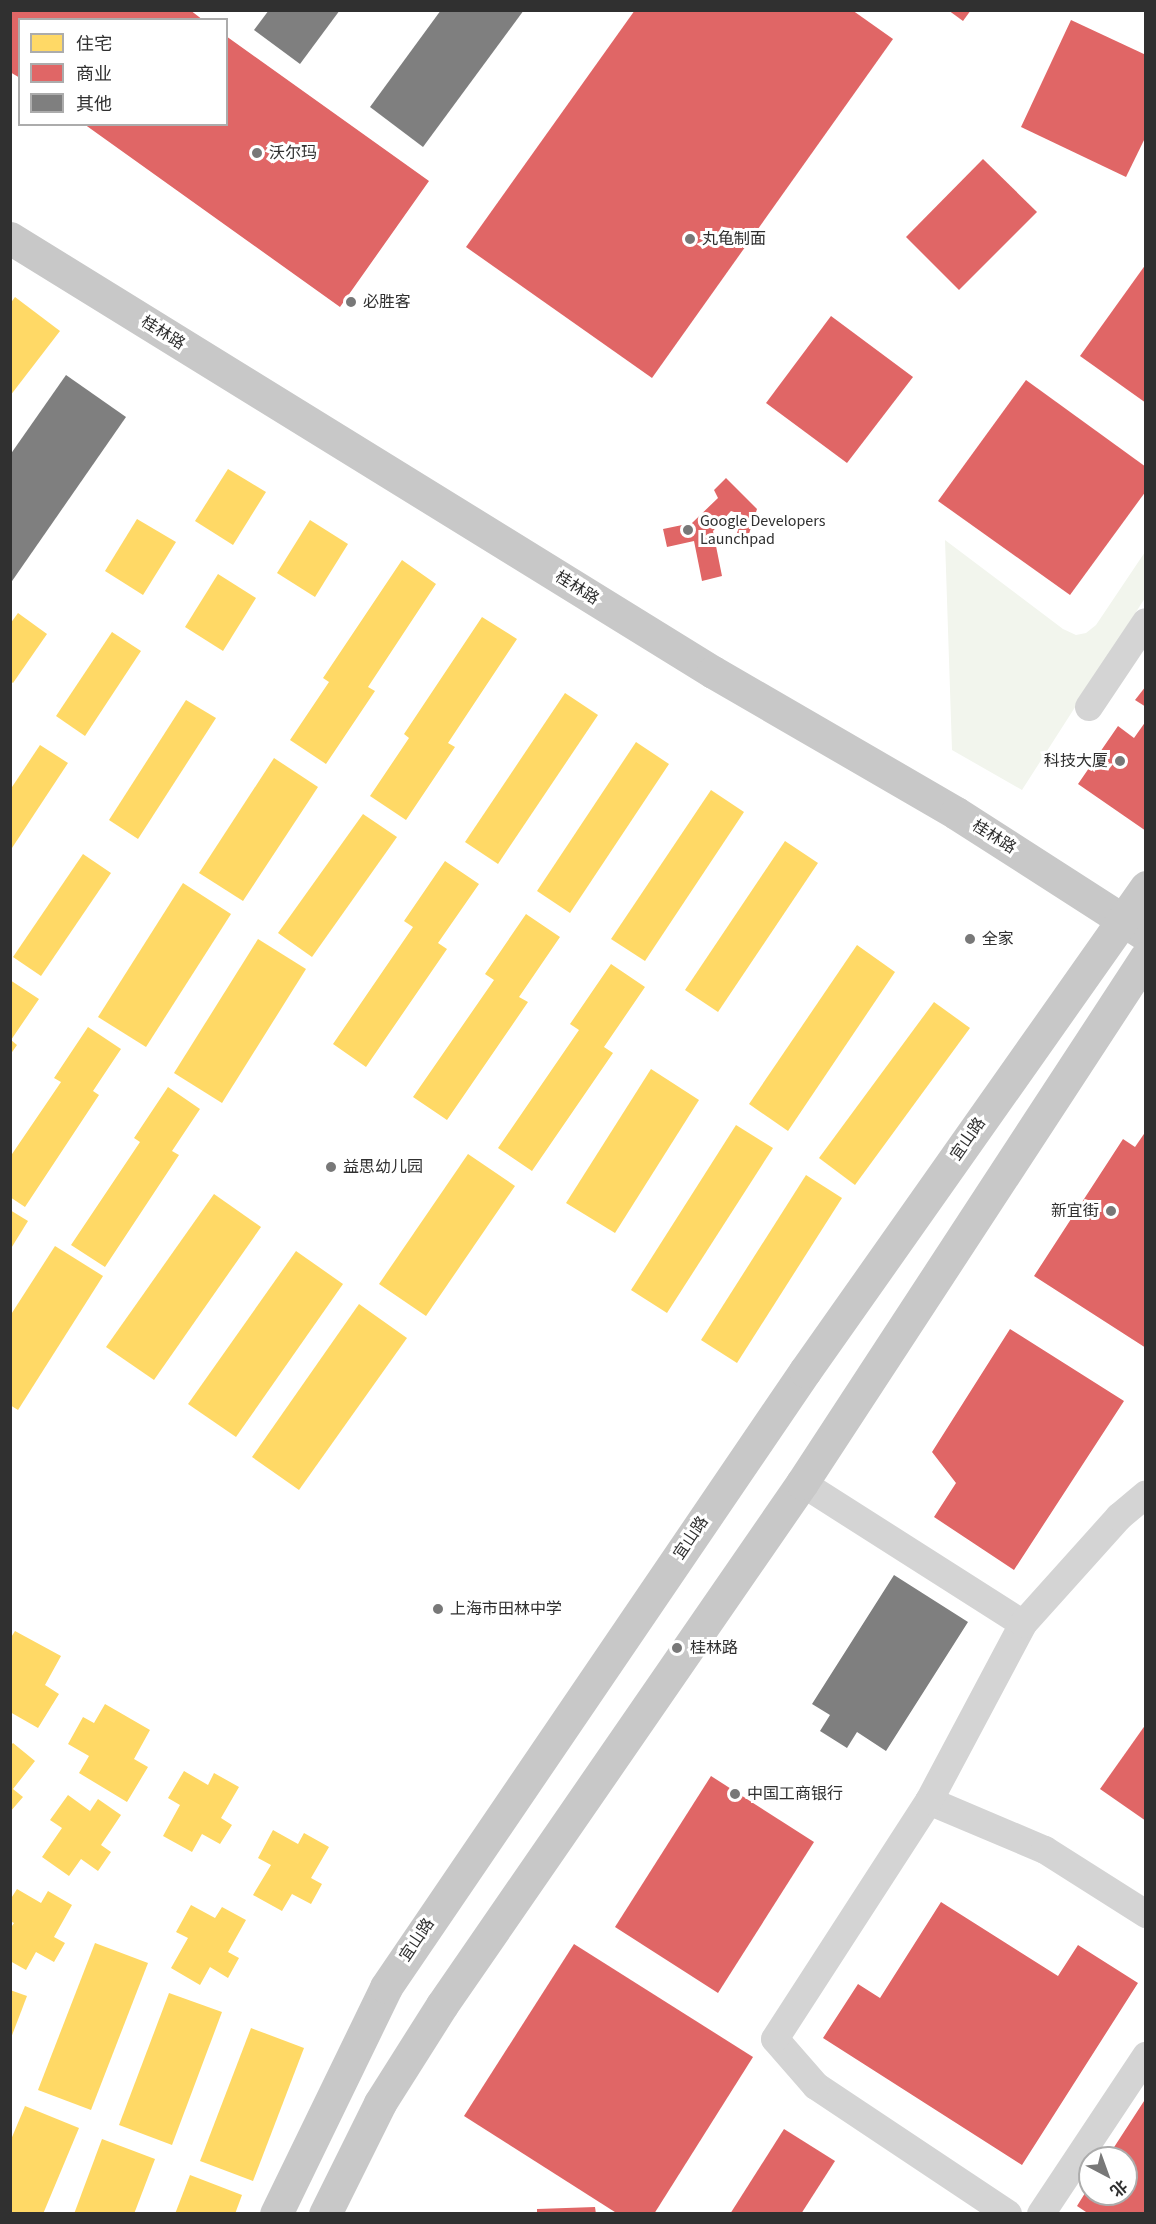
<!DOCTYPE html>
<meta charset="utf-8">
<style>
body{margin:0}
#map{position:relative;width:1156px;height:2224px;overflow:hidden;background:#fff;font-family:"Source Sans 3","Noto Sans SC",sans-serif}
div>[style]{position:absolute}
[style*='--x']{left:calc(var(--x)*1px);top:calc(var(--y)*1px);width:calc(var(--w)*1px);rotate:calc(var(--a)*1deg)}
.green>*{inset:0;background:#f2f5ed}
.homes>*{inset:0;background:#ffd966}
.shops>*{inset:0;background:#e06666}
.building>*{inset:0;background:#7f7f7f}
.minor>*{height:28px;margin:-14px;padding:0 14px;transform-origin:14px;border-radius:14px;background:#d4d4d4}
.major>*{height:33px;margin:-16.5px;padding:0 16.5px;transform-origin:16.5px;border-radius:16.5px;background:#c8c8c8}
.dots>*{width:16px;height:16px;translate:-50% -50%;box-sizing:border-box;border:3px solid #fff;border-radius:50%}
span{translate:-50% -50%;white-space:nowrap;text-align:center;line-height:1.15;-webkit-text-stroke:6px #fff;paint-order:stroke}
.poi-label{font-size:16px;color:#303030}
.left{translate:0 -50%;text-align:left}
.right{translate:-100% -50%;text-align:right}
.street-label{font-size:16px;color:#303030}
.frame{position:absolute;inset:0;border:12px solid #303030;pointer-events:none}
.legend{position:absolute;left:18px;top:18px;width:210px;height:108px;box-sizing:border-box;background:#fff;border:2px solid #acacac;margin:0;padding:8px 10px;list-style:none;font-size:18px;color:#303030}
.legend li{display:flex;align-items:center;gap:12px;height:30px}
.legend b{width:30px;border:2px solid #acacac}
.north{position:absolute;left:1078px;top:2146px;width:60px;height:60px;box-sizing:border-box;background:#fff;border:2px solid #acacac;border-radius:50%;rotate:139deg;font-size:16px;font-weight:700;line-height:24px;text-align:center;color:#303030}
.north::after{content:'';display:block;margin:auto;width:21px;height:27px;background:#787878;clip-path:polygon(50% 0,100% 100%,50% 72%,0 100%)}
</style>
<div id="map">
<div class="green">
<div style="clip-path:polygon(945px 540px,1063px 629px,1076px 635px,1086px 633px,1096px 625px,1145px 552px,1145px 598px,1022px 790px,952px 750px)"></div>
</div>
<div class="homes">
<div style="clip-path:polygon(15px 297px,60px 331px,10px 396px,10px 304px)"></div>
<div style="clip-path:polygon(228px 469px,266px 492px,233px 545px,195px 521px)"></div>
<div style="clip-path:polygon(137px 519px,176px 542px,143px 595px,105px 571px)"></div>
<div style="clip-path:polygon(310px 520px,348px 544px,315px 597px,277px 573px)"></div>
<div style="clip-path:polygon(402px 560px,436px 584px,368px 687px,375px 691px,326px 764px,290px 740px,329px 682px,323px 678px)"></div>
<div style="clip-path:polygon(218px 574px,256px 598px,223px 651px,185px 627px)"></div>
<div style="clip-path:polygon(18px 613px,47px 634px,13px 683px,10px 681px,10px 624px)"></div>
<div style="clip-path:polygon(482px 617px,517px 639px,448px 743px,455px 747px,406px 820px,370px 796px,409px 738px,404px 734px)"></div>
<div style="clip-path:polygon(112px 632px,141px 651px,85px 736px,56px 716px)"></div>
<div style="clip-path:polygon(565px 693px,598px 715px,498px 864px,465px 842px)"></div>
<div style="clip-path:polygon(186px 700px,216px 718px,138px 839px,109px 820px)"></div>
<div style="clip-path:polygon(636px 742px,669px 764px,570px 913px,537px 891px)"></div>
<div style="clip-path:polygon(40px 745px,68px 763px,10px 851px,10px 790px)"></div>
<div style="clip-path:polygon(274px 758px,318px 787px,243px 901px,199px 873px)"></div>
<div style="clip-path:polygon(711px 790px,744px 812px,645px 961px,611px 939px)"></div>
<div style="clip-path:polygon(363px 814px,397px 837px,312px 957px,278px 933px)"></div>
<div style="clip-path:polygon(785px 841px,818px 863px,718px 1012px,685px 990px)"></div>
<div style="clip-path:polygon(83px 854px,111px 873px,41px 976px,13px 957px)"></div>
<div style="clip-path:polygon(445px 861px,479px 884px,438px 943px,447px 949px,366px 1067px,333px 1044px,413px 927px,404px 921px)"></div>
<div style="clip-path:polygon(183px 883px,231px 914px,146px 1047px,98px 1017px)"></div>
<div style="clip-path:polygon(526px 914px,560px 937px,519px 997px,528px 1002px,447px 1120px,413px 1097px,494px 980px,485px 974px)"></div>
<div style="clip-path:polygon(258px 939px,306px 969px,222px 1103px,174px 1073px)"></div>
<div style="clip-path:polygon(857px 945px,895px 972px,788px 1131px,749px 1104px)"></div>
<div style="clip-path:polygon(611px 964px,645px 987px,604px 1047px,613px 1053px,532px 1171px,498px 1148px,579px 1030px,570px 1024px)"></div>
<div style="clip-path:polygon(10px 980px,39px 999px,11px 1040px,17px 1045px,10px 1055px)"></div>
<div style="clip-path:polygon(934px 1002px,970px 1028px,855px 1185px,819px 1158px)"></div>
<div style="clip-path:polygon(88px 1027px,121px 1049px,93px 1091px,99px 1095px,25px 1207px,10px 1197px,10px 1157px,61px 1082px,54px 1078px)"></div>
<div style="clip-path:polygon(651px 1069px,699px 1100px,615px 1233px,566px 1203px)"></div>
<div style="clip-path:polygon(168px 1087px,200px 1109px,172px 1151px,179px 1155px,105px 1267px,71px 1245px,140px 1142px,134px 1138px)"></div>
<div style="clip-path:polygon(736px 1125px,773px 1148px,667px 1313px,631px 1290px)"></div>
<div style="clip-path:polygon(468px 1154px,515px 1186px,426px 1316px,379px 1284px)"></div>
<div style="clip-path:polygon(806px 1175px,842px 1198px,737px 1363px,701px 1340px)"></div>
<div style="clip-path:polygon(214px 1194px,261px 1227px,154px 1380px,106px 1347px)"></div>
<div style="clip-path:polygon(10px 1210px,28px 1221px,10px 1250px)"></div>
<div style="clip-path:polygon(55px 1246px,103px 1276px,18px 1410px,10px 1405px,10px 1316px)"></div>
<div style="clip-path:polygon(296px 1251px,343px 1284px,236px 1437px,188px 1404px)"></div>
<div style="clip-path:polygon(359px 1304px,407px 1338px,299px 1490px,252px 1457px)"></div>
<div style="clip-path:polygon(15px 1631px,61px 1656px,45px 1685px,59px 1694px,38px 1728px,10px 1712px,10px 1639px)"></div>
<div style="clip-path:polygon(105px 1704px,150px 1730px,134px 1759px,148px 1767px,127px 1802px,79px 1773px,89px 1756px,68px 1744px,83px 1717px,94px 1723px)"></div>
<div style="clip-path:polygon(13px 1743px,35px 1761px,13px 1789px,23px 1797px,10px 1812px,10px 1746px)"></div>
<div style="clip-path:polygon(184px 1771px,208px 1785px,214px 1773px,239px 1787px,221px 1818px,232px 1825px,220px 1844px,202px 1834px,192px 1852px,163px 1836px,180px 1805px,168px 1798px)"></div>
<div style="clip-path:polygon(68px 1795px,90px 1811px,98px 1799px,121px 1815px,101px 1845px,111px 1852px,98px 1871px,81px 1859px,69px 1876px,42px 1857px,62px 1828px,50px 1820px)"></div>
<div style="clip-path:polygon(273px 1830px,298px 1844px,304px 1833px,329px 1847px,311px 1878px,322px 1884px,311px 1904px,292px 1894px,282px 1911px,253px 1895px,271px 1865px,258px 1858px)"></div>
<div style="clip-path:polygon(17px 1889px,41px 1903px,48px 1891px,72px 1905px,54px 1937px,65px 1943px,54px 1962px,36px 1952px,26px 1970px,10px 1961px,10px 1929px,14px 1923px,10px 1921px,10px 1900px)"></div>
<div style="clip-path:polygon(191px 1905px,215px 1918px,222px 1907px,246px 1920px,228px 1952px,239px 1958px,228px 1978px,210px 1967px,200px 1985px,171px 1968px,188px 1938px,176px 1932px)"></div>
<div style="clip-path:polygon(95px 1943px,148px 1963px,91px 2110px,38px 2090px)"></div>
<div style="clip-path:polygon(10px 1990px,27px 1996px,11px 2038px,10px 2038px)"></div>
<div style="clip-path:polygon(169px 1993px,222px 2012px,172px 2145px,119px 2125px)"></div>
<div style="clip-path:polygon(251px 2028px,304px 2048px,253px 2181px,200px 2161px)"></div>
<div style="clip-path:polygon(25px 2106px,79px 2128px,43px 2214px,10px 2214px,10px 2142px)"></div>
<div style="clip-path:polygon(102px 2139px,155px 2159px,134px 2214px,74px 2214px)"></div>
<div style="clip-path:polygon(190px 2175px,242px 2195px,235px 2214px,175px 2214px)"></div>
</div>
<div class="shops">
<div style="clip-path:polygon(10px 10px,190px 10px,203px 20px,20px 20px,20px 78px,10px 72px)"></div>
<div style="clip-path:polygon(635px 10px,852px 10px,893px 39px,652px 378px,466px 247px)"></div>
<div style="clip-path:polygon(948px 10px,971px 10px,963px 21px)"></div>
<div style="clip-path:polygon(1071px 20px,1146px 55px,1146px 136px,1126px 177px,1021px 127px)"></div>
<div style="clip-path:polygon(226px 36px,429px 181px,340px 307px,84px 124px,226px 124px)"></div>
<div style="clip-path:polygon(983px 159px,1037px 212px,959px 290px,906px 237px)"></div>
<div style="clip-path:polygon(1146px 264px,1146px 403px,1080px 356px)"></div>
<div style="clip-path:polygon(831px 316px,913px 377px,847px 463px,766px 403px)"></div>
<div style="clip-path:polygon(1026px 380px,1146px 467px,1146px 491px,1070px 595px,938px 501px)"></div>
<div style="clip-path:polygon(726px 478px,757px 509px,748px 537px,737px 533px,743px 515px,731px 511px,713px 531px,722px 576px,702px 581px,694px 541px,667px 547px,663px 529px,692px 523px,718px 498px,714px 490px)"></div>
<div style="clip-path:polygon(1146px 686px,1146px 707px,1135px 700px)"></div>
<div style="clip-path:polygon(1146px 721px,1146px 831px,1078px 784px,1118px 726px,1134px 738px)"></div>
<div style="clip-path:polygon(1146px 1131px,1146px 1348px,1034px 1276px,1123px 1139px,1135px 1147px)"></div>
<div style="clip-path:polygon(1010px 1329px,1124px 1401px,1014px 1570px,934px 1517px,956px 1483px,932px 1452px)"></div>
<div style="clip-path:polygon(1146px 1724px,1146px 1821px,1100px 1789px)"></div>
<div style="clip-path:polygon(711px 1776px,814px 1842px,718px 1993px,615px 1927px)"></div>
<div style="clip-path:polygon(941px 1902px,1058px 1976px,1078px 1945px,1138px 1983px,1022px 2165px,823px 2038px,858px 1984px,880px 1998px)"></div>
<div style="clip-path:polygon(574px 1944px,753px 2057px,654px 2214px,618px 2214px,464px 2116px)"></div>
<div style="clip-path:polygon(1146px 2098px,1146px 2214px,1089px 2214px,1077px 2206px,1090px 2185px,1090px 2194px,1126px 2194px,1126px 2158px,1107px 2158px)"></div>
<div style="clip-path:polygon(784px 2129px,835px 2161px,801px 2214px,730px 2214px)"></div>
<div style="clip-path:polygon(595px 2207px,596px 2214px,537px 2214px,537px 2209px)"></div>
</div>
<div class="building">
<div style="clip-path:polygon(269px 10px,340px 10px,300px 64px,254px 30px)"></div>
<div style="clip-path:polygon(441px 10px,524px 10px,423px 147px,370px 107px)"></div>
<div style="clip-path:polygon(66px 375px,126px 417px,10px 584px,10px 455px)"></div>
<div style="clip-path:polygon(894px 1575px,968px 1622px,886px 1751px,857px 1732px,847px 1748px,820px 1731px,830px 1715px,812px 1704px)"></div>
</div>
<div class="minor">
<div style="--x:1089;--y:707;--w:102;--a:-56.2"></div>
<div style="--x:802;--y:1483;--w:262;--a:32.5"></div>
<div style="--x:929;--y:1801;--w:126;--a:22.9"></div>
<div style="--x:1045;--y:1850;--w:120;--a:32.4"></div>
<div style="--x:1008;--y:2214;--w:231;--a:-146.3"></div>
<div style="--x:816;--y:2086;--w:62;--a:-131.1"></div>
<div style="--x:775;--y:2039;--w:283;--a:-57.1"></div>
<div style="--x:929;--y:1801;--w:200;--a:-62"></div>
<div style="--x:1023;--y:1624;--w:144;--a:-48.1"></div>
<div style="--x:1119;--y:1517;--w:35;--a:-40"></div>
<div style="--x:1041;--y:2214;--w:190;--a:-56.4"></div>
</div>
<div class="major">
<div style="--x:10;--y:238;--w:826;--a:31.69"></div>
<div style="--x:713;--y:672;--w:281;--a:30.1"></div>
<div style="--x:956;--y:813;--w:226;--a:32.7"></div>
<div style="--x:276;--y:2214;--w:252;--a:-64.1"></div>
<div style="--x:386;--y:1987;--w:745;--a:-55.78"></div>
<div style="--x:805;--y:1371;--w:592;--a:-54.83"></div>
<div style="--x:325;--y:2214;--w:124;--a:-63.6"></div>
<div style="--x:380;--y:2103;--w:116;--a:-57.7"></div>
<div style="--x:442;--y:2005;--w:634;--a:-55.41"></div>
<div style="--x:802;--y:1483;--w:628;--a:-56.82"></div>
</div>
<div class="dots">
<div style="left:257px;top:153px;background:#787878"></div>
<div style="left:690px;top:239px;background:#787878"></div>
<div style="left:351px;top:302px;background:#787878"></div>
<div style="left:688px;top:530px;background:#787878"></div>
<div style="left:1120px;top:761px;background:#787878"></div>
<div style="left:970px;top:939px;background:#787878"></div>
<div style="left:331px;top:1167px;background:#787878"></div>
<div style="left:1111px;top:1211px;background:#787878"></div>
<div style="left:438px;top:1609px;background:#787878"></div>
<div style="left:677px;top:1648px;background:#787878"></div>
<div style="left:735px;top:1794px;background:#787878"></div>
</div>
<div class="poi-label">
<span class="left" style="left:269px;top:153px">沃尔玛</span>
<span class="left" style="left:702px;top:239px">丸龟制面</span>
<span class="left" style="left:363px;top:302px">必胜客</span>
<span class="left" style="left:700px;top:530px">Google Developers<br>Launchpad</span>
<span class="right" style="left:1108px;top:761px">科技大厦</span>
<span class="left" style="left:982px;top:939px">全家</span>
<span class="left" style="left:343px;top:1167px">益思幼儿园</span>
<span class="right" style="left:1099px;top:1211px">新宜街</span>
<span class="left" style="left:450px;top:1609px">上海市田林中学</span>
<span class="left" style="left:690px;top:1648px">桂林路</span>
<span class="left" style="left:747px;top:1794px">中国工商银行</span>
</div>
<div class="street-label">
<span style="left:163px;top:333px;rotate:32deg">桂林路</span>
<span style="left:577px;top:588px;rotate:32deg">桂林路</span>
<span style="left:994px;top:837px;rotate:32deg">桂林路</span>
<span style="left:968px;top:1139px;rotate:-55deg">宜山路</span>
<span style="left:691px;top:1538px;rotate:-56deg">宜山路</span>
<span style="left:417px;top:1940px;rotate:-56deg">宜山路</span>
</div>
<div class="frame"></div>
<ul class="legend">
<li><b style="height:16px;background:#ffd966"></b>住宅</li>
<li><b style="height:16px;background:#e06666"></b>商业</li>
<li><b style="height:16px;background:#7f7f7f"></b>其他</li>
</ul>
<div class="north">北</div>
</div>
